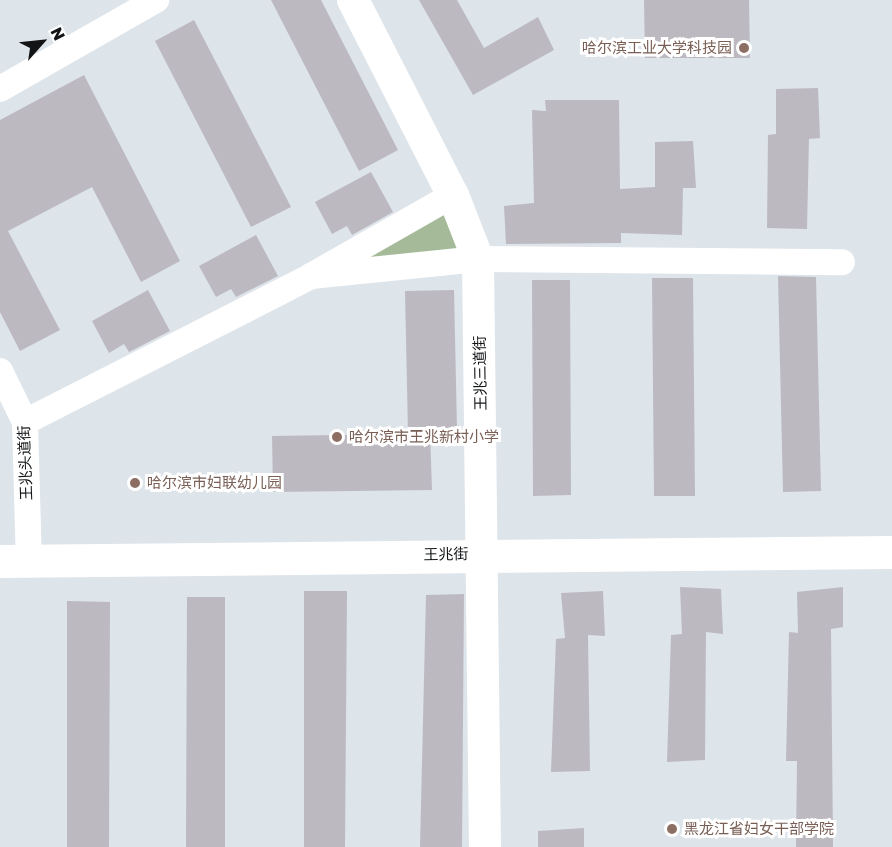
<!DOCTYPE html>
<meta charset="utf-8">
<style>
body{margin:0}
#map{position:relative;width:892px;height:847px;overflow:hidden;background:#dde4ea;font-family:"Golos Text","Noto Sans SC",sans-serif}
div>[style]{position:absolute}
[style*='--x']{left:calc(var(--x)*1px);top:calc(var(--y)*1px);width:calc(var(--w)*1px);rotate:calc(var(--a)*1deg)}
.green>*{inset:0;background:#a5ba98}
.building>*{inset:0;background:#bdb9c1}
.minor>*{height:26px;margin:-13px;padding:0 13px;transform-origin:13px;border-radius:13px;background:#fff}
.tertiary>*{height:32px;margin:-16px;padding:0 16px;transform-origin:16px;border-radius:16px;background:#fff}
.secondary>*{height:33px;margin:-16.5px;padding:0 16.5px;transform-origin:16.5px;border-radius:16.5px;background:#fff}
.dots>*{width:16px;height:16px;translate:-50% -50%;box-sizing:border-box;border:3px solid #fff;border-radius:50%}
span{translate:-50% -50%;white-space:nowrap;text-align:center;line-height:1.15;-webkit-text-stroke:6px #fff;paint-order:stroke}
.education-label{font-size:15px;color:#785e54}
.right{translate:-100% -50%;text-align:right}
.left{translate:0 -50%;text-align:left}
.street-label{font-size:15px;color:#121416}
.north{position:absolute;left:12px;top:12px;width:60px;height:60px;-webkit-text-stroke:4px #fff;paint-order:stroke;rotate:63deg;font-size:16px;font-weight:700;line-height:24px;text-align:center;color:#121416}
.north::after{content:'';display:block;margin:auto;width:21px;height:27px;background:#121416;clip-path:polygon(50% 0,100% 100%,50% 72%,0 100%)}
</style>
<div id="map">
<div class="green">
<div style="clip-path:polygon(450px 204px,478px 259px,345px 265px)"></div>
</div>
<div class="building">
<div style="clip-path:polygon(271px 0,321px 0,398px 150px,359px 171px)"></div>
<div style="clip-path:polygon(419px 0,457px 0,484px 48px,538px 17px,554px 50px,473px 95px)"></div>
<div style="clip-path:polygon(644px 0,749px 0,750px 58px,645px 58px)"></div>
<div style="clip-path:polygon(194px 20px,291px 207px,251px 227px,155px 41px)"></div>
<div style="clip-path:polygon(84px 75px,180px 261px,141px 282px,92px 187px,8px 231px,60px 330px,20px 351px,0 312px,0 120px)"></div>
<div style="clip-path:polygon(818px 88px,820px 138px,809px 139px,807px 229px,767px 228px,768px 135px,776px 134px,776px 89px)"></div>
<div style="clip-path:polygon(545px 100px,619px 100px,620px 189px,655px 187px,655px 142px,693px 141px,696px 188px,683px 188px,682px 235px,621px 233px,621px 243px,506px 244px,504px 206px,534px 203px,532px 110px,546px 111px)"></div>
<div style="clip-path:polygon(371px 172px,393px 212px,352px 235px,347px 226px,332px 234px,315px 202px)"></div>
<div style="clip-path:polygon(256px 235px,278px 276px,236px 297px,231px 289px,216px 297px,199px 266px)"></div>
<div style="clip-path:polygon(778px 276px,816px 277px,821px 491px,783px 492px)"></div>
<div style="clip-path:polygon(652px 278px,693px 278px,695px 496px,654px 496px)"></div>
<div style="clip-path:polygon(532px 280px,570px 280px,571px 495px,533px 496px)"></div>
<div style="clip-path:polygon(148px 290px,170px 331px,129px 352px,124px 344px,109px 353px,92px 321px)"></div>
<div style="clip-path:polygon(454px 290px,457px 429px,430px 430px,432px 490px,273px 492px,272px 436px,408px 434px,405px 291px)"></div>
<div style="clip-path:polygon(680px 587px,721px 589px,723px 634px,706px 632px,705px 760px,667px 762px,671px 635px,682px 634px)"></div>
<div style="clip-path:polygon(843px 587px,843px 627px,831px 629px,833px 847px,796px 847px,797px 761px,786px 761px,789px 632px,798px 633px,797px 592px)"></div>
<div style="clip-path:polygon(304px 591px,347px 591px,345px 847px,304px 847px)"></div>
<div style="clip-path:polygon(603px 591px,605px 636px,588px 635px,590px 771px,551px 772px,556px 639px,565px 638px,561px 593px)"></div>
<div style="clip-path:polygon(464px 594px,462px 847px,420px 847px,426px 595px)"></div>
<div style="clip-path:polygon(187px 597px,225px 597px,225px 847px,186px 847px)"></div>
<div style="clip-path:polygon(67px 601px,110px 602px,109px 847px,67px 847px)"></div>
<div style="clip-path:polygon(584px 828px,584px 847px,538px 847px,538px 831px)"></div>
</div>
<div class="minor">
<div style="--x:0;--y:89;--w:180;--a:-29.7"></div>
<div style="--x:311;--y:276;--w:168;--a:-5.8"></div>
<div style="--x:478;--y:259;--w:364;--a:0.5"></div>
<div style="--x:0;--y:371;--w:57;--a:63.9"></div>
<div style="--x:25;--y:422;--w:139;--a:88.4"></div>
<div style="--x:25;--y:422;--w:321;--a:-27"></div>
<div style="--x:311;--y:276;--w:163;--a:-29.7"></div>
</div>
<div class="tertiary">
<div style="--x:353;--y:0;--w:219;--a:62.9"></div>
<div style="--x:453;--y:195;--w:69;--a:68.7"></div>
<div style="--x:478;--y:259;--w:588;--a:89.32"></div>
</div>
<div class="secondary">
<div style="--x:0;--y:561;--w:892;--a:-0.58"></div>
</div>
<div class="dots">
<div style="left:744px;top:48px;background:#8d6e63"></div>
<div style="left:337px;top:437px;background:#8d6e63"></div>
<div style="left:135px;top:483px;background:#8d6e63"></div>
<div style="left:672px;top:829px;background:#8d6e63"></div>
</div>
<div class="education-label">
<span class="right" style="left:732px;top:48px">哈尔滨工业大学科技园</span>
<span class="left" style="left:349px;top:437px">哈尔滨市王兆新村小学</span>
<span class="left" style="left:147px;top:483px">哈尔滨市妇联幼儿园</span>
<span class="left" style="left:684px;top:829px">黑龙江省妇女干部学院</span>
</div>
<div class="street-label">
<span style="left:480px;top:373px;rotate:-91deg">王兆三道街</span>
<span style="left:25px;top:463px;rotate:-92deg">王兆头道街</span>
<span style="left:446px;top:554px;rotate:-1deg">王兆街</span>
</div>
<div class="north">N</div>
</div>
